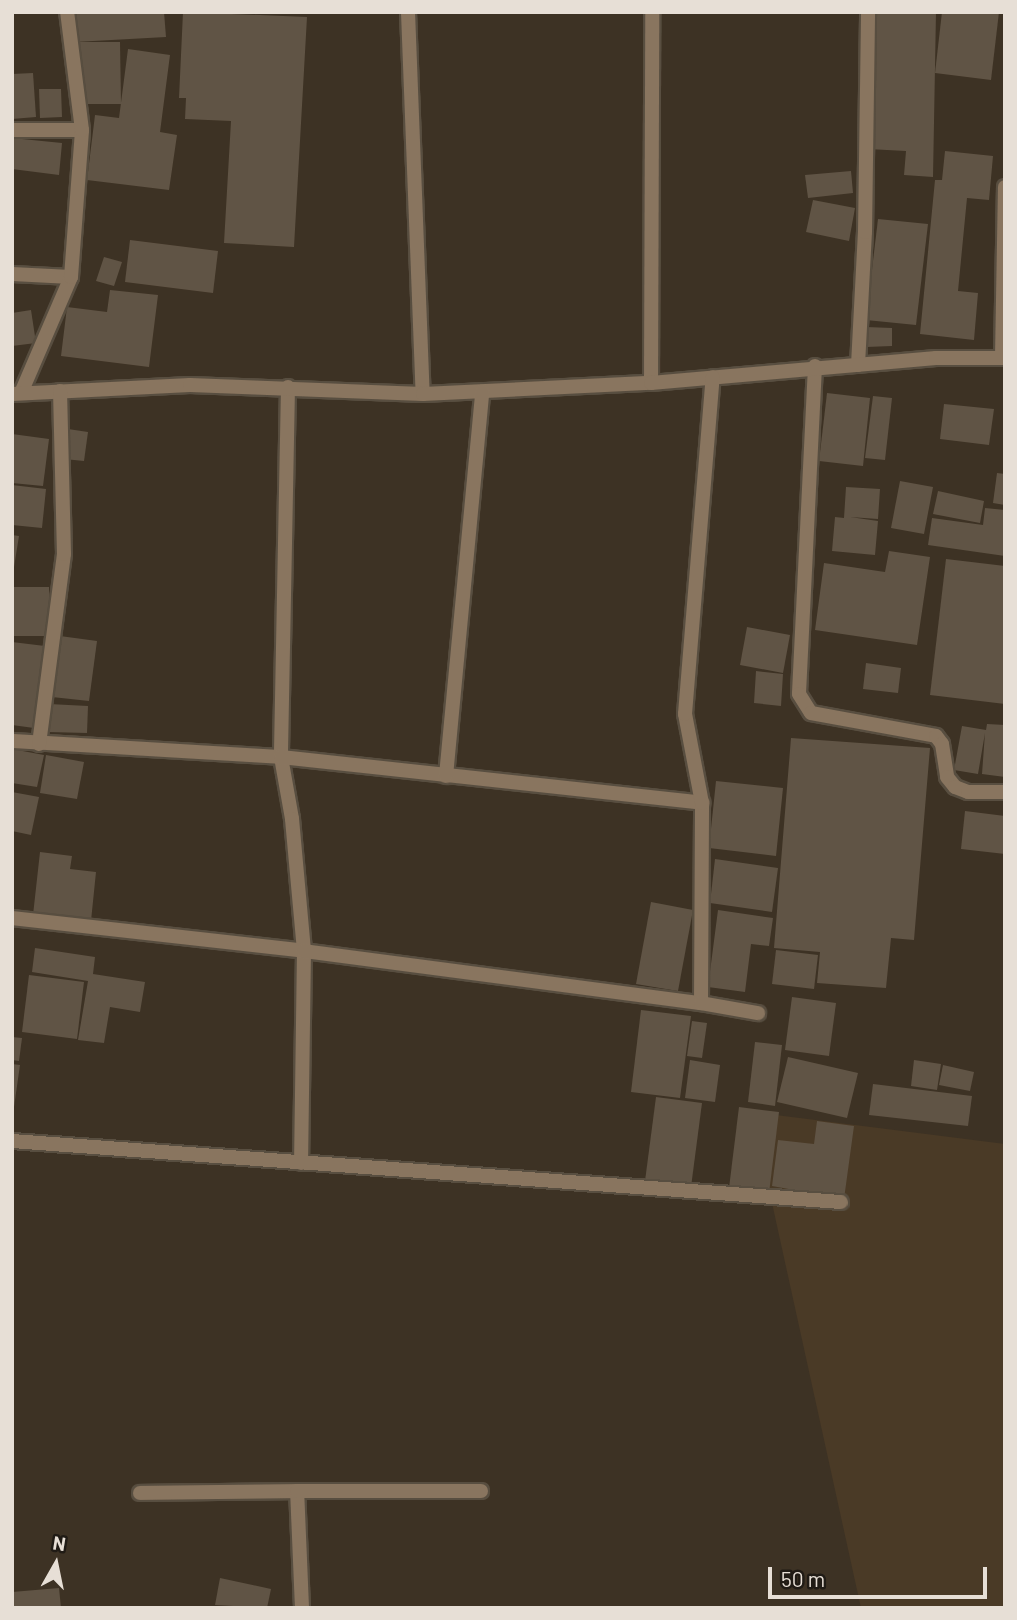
<!DOCTYPE html>
<style>
body{margin:0}
#map{position:relative;width:1017px;height:1620px;overflow:hidden;background:#3d3224;font-family:Barlow,sans-serif}
div>[style]{position:absolute}
[style*='--x']{left:calc(var(--x)*1px);top:calc(var(--y)*1px);width:calc(var(--w)*1px);rotate:calc(var(--a)*1deg)}
.built>*{inset:0;background:#4a3a26}
.building>*{inset:0;background:#605445}
.roads{filter:drop-shadow(2px 0 #584e40) drop-shadow(-2px 0 #584e40) drop-shadow(0 2px #584e40) drop-shadow(0 -2px #584e40)}
.street>*{height:14px;margin:-7px;padding:0 7px;transform-origin:7px;border-radius:7px;background:#89755f}
span{translate:-50% -50%;white-space:nowrap;text-align:center;line-height:1.15;-webkit-text-stroke:5px #201b15;paint-order:stroke}
.frame{position:absolute;inset:0;border:14px solid #e7dfd6;pointer-events:none}
.north{position:absolute;left:21px;top:1529px;width:70px;height:70px;-webkit-text-stroke:5px #201b15;paint-order:stroke;rotate:9deg;font-size:19px;font-weight:700;line-height:28px;text-align:center;color:#e7dfd6}
.north::after{content:'';display:block;margin:auto;width:24px;height:32px;background:#e7dfd6;clip-path:polygon(50% 0,100% 100%,50% 72%,0 100%)}
.scale{position:absolute;left:768px;top:1567px;width:219px;height:32px;box-sizing:border-box;border:4px solid #e7dfd6;border-top:0;padding-left:9px;font-size:21px;line-height:24px;white-space:nowrap;color:#e7dfd6;-webkit-text-stroke:5px #201b15;paint-order:stroke}
</style>
<div id="map">
<div class="built">
<div style="clip-path:polygon(752px 1112px,1005px 1144px,1005px 1608px,861px 1608px)"></div>
</div>
<div class="building">
<div style="clip-path:polygon(73px 12px,164px 12px,166px 37px,75px 42px)"></div>
<div style="clip-path:polygon(183px 12px,307px 17px,294px 247px,224px 243px,231px 121px,185px 119px,186px 98px,179px 98px)"></div>
<div style="clip-path:polygon(875px 12px,936px 12px,933px 177px,904px 175px,906px 151px,868px 149px)"></div>
<div style="clip-path:polygon(942px 12px,999px 12px,991px 80px,935px 73px)"></div>
<div style="clip-path:polygon(79px 42px,120px 42px,121px 104px,79px 104px)"></div>
<div style="clip-path:polygon(128px 49px,170px 55px,160px 132px,177px 135px,169px 190px,87px 180px,95px 115px,119px 118px)"></div>
<div style="clip-path:polygon(33px 73px,36px 117px,12px 119px,12px 74px)"></div>
<div style="clip-path:polygon(39px 89px,61px 89px,62px 117px,40px 118px)"></div>
<div style="clip-path:polygon(12px 138px,62px 143px,59px 175px,12px 169px)"></div>
<div style="clip-path:polygon(945px 151px,993px 156px,989px 200px,967px 198px,958px 291px,978px 293px,974px 340px,920px 334px,935px 180px,942px 180px)"></div>
<div style="clip-path:polygon(851px 171px,853px 193px,808px 198px,805px 175px)"></div>
<div style="clip-path:polygon(813px 200px,855px 208px,849px 241px,806px 232px)"></div>
<div style="clip-path:polygon(878px 219px,928px 224px,916px 325px,866px 320px)"></div>
<div style="clip-path:polygon(130px 240px,218px 251px,213px 293px,125px 282px)"></div>
<div style="clip-path:polygon(104px 257px,122px 262px,114px 286px,96px 281px)"></div>
<div style="clip-path:polygon(110px 290px,158px 295px,149px 367px,61px 356px,67px 307px,107px 312px)"></div>
<div style="clip-path:polygon(31px 310px,36px 343px,12px 346px,12px 313px)"></div>
<div style="clip-path:polygon(866px 327px,892px 328px,892px 346px,866px 347px)"></div>
<div style="clip-path:polygon(827px 393px,870px 398px,863px 466px,819px 461px)"></div>
<div style="clip-path:polygon(873px 396px,892px 398px,885px 460px,865px 458px)"></div>
<div style="clip-path:polygon(944px 404px,994px 409px,989px 445px,940px 439px)"></div>
<div style="clip-path:polygon(68px 429px,88px 432px,84px 461px,64px 459px)"></div>
<div style="clip-path:polygon(12px 434px,49px 439px,43px 486px,12px 483px)"></div>
<div style="clip-path:polygon(997px 473px,1005px 474px,1005px 505px,993px 503px)"></div>
<div style="clip-path:polygon(900px 481px,933px 487px,924px 534px,891px 528px)"></div>
<div style="clip-path:polygon(12px 485px,46px 489px,42px 528px,12px 525px)"></div>
<div style="clip-path:polygon(846px 487px,880px 489px,878px 519px,850px 517px,878px 521px,875px 555px,832px 551px,835px 517px,844px 518px)"></div>
<div style="clip-path:polygon(938px 491px,984px 501px,980px 523px,933px 514px)"></div>
<div style="clip-path:polygon(985px 508px,1005px 510px,1005px 556px,928px 545px,932px 518px,983px 525px)"></div>
<div style="clip-path:polygon(12px 535px,19px 536px,14px 567px,12px 567px)"></div>
<div style="clip-path:polygon(889px 551px,930px 557px,917px 645px,815px 630px,824px 563px,885px 572px)"></div>
<div style="clip-path:polygon(946px 559px,1005px 566px,1005px 704px,930px 695px)"></div>
<div style="clip-path:polygon(12px 587px,49px 587px,50px 636px,12px 636px)"></div>
<div style="clip-path:polygon(747px 627px,790px 635px,783px 673px,740px 665px)"></div>
<div style="clip-path:polygon(60px 636px,97px 641px,89px 701px,52px 697px)"></div>
<div style="clip-path:polygon(12px 642px,45px 646px,34px 728px,12px 725px)"></div>
<div style="clip-path:polygon(866px 663px,901px 668px,898px 693px,863px 689px)"></div>
<div style="clip-path:polygon(756px 671px,783px 674px,781px 706px,754px 703px)"></div>
<div style="clip-path:polygon(49px 704px,88px 706px,87px 733px,48px 732px)"></div>
<div style="clip-path:polygon(987px 724px,1005px 725px,1005px 777px,982px 774px,985px 733px,978px 774px,954px 770px,962px 726px,986px 730px)"></div>
<div style="clip-path:polygon(791px 738px,930px 748px,914px 940px,891px 938px,886px 988px,817px 983px,820px 952px,774px 948px)"></div>
<div style="clip-path:polygon(12px 749px,44px 755px,37px 787px,12px 783px)"></div>
<div style="clip-path:polygon(46px 755px,84px 762px,77px 799px,40px 793px)"></div>
<div style="clip-path:polygon(716px 781px,783px 788px,776px 856px,709px 848px)"></div>
<div style="clip-path:polygon(12px 792px,39px 797px,31px 835px,12px 831px)"></div>
<div style="clip-path:polygon(965px 811px,1005px 816px,1005px 854px,961px 849px)"></div>
<div style="clip-path:polygon(40px 852px,72px 856px,70px 869px,96px 872px,91px 921px,33px 915px)"></div>
<div style="clip-path:polygon(715px 859px,778px 868px,772px 912px,710px 903px)"></div>
<div style="clip-path:polygon(651px 902px,693px 910px,678px 991px,636px 984px)"></div>
<div style="clip-path:polygon(718px 910px,773px 918px,769px 946px,751px 944px,745px 992px,708px 987px)"></div>
<div style="clip-path:polygon(35px 948px,95px 957px,93px 974px,145px 982px,140px 1012px,110px 1007px,104px 1043px,78px 1040px,88px 981px,32px 972px)"></div>
<div style="clip-path:polygon(776px 950px,818px 955px,814px 989px,772px 984px)"></div>
<div style="clip-path:polygon(29px 975px,84px 982px,77px 1039px,22px 1032px)"></div>
<div style="clip-path:polygon(792px 997px,836px 1003px,829px 1056px,785px 1050px)"></div>
<div style="clip-path:polygon(641px 1010px,691px 1016px,680px 1098px,631px 1092px)"></div>
<div style="clip-path:polygon(692px 1021px,707px 1023px,702px 1058px,687px 1056px)"></div>
<div style="clip-path:polygon(12px 1037px,22px 1038px,19px 1061px,12px 1060px)"></div>
<div style="clip-path:polygon(755px 1042px,782px 1045px,775px 1106px,748px 1102px)"></div>
<div style="clip-path:polygon(788px 1057px,858px 1073px,847px 1118px,777px 1102px)"></div>
<div style="clip-path:polygon(690px 1060px,720px 1065px,715px 1102px,685px 1098px)"></div>
<div style="clip-path:polygon(914px 1060px,941px 1064px,937px 1090px,911px 1086px)"></div>
<div style="clip-path:polygon(12px 1064px,20px 1065px,14px 1107px,12px 1107px)"></div>
<div style="clip-path:polygon(943px 1065px,974px 1072px,970px 1091px,939px 1085px)"></div>
<div style="clip-path:polygon(873px 1084px,972px 1096px,968px 1126px,869px 1115px)"></div>
<div style="clip-path:polygon(656px 1097px,702px 1103px,691px 1187px,645px 1181px)"></div>
<div style="clip-path:polygon(739px 1107px,779px 1112px,769px 1193px,729px 1188px)"></div>
<div style="clip-path:polygon(817px 1121px,854px 1126px,844px 1199px,772px 1186px,778px 1140px,814px 1144px)"></div>
<div style="clip-path:polygon(220px 1578px,271px 1589px,267px 1608px,215px 1605px)"></div>
<div style="clip-path:polygon(59px 1588px,61px 1608px,12px 1608px,12px 1592px)"></div>
</div>
<div class="roads">
<div class="street">
<div style="--x:408;--y:12;--w:382;--a:87.8"></div>
<div style="--x:12;--y:130;--w:70;--a:0"></div>
<div style="--x:12;--y:274;--w:59;--a:2.9"></div>
<div style="--x:1002;--y:358;--w:171;--a:-89"></div>
<div style="--x:858;--y:365;--w:133;--a:-87"></div>
<div style="--x:865;--y:232;--w:220;--a:-89.2"></div>
<div style="--x:815;--y:366;--w:328;--a:92.8"></div>
<div style="--x:799;--y:694;--w:22;--a:58"></div>
<div style="--x:811;--y:713;--w:127;--a:10.4"></div>
<div style="--x:936;--y:736;--w:10;--a:53"></div>
<div style="--x:942;--y:744;--w:33;--a:81"></div>
<div style="--x:947;--y:777;--w:13;--a:51"></div>
<div style="--x:955;--y:787;--w:14;--a:21"></div>
<div style="--x:968;--y:792;--w:37;--a:0"></div>
<div style="--x:651;--y:383;--w:371;--a:-89.8"></div>
<div style="--x:288;--y:387;--w:370;--a:91.1"></div>
<div style="--x:281;--y:757;--w:63;--a:79.9"></div>
<div style="--x:292;--y:819;--w:133;--a:84.8"></div>
<div style="--x:304;--y:951;--w:212;--a:90.8"></div>
<div style="--x:21;--y:393;--w:126;--a:-66.7"></div>
<div style="--x:71;--y:277;--w:147;--a:-85.7"></div>
<div style="--x:82;--y:130;--w:119;--a:-97.2"></div>
<div style="--x:12;--y:394;--w:178;--a:-2.9"></div>
<div style="--x:190;--y:385;--w:233;--a:2.2"></div>
<div style="--x:423;--y:394;--w:228;--a:-2.8"></div>
<div style="--x:651;--y:383;--w:286;--a:-5"></div>
<div style="--x:936;--y:358;--w:69;--a:0"></div>
<div style="--x:12;--y:741;--w:269;--a:3.4"></div>
<div style="--x:281;--y:757;--w:424;--a:6.2"></div>
<div style="--x:39;--y:744;--w:192;--a:-82.5"></div>
<div style="--x:64;--y:554;--w:163;--a:-91.4"></div>
<div style="--x:446;--y:776;--w:386;--a:-84.6"></div>
<div style="--x:12;--y:918;--w:294;--a:6.4"></div>
<div style="--x:304;--y:951;--w:400;--a:7.5"></div>
<div style="--x:701;--y:1003;--w:200;--a:-89.7"></div>
<div style="--x:702;--y:803;--w:91;--a:-100.8"></div>
<div style="--x:685;--y:714;--w:338;--a:-85.3"></div>
<div style="--x:701;--y:1003;--w:58;--a:10"></div>
<div style="--x:12;--y:1141;--w:831;--a:4.21"></div>
<div style="--x:140;--y:1493;--w:157;--a:-0.7"></div>
<div style="--x:302;--y:1608;--w:117;--a:-92.4"></div>
<div style="--x:297;--y:1491;--w:184;--a:0"></div>
</div>
</div>
<div class="frame"></div>
<div class="north">N</div>
<div class="scale">50 m</div>
</div>
